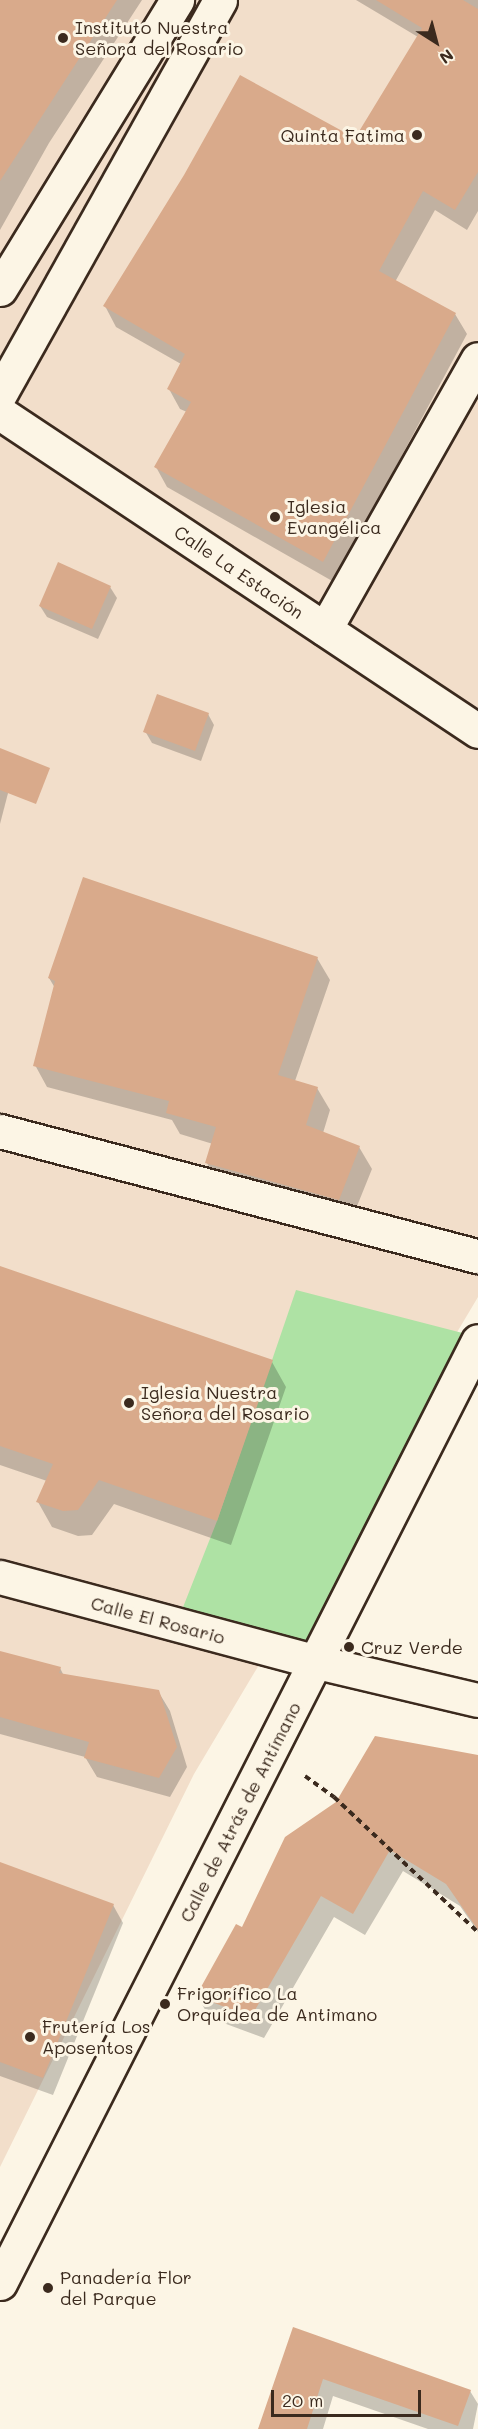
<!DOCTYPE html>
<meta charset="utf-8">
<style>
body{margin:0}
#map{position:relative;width:478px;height:2429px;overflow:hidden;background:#fcf5e5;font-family:Mali,sans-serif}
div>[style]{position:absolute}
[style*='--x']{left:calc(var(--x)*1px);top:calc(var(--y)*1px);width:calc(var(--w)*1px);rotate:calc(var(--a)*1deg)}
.built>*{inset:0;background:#f2deca}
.green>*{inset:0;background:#aee2a4}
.shadow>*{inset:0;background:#0003}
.building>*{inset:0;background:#d9aa8b}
.path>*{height:4px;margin-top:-2px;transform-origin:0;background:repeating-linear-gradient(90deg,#3b2a1e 0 6px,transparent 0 10.5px)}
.roads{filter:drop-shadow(2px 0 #3b2a1e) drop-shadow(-2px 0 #3b2a1e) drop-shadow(0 2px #3b2a1e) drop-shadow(0 -2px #3b2a1e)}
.street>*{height:33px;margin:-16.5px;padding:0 16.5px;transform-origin:16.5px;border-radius:16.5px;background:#fcf5e5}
.secondary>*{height:33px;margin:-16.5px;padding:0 16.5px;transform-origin:16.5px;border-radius:16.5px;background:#fcf5e5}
.dots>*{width:16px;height:16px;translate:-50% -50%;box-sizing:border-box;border:3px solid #fcf5e5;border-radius:50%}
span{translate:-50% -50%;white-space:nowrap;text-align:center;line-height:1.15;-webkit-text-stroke:6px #fcf5e5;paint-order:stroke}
.poi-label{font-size:18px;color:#3b2a1e}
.left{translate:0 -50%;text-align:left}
.right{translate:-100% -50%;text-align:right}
.street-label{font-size:18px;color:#3b2a1e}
.north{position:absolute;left:406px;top:12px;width:60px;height:60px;-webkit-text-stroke:4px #fcf5e5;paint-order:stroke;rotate:144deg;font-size:16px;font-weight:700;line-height:24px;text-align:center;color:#3b2a1e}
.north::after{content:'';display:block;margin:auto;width:21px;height:27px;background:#3b2a1e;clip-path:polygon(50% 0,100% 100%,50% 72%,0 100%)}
.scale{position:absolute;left:271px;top:2390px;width:150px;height:27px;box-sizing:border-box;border:3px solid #3b2a1e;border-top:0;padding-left:8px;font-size:18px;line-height:21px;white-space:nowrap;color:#3b2a1e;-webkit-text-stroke:4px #fcf5e5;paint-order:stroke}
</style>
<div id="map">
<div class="built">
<div style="clip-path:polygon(0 0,478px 0,478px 1297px,194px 1774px,0 2167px)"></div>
</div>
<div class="green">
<div style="clip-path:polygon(296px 1290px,478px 1337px,317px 1662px,176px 1625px,217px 1521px)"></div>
</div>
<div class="shadow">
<div style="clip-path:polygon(7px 0,142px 0,49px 143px,0 230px,0 11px)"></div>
<div style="clip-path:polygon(356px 0,478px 0,478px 211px,467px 230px,435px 210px,395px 282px,455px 314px,467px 334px,334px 582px,167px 487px,156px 467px,187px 412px,180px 409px,169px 389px,181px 364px,116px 327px,105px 306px,355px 140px,418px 37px)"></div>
<div style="clip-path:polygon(110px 587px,117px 598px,98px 639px,47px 617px,40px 606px)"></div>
<div style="clip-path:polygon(208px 714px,214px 725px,201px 761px,152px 743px,145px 731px)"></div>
<div style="clip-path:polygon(0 754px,13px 774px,0 824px)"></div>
<div style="clip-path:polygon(317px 958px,330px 980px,295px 1081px,317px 1088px,330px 1110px,323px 1133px,359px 1147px,372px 1169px,351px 1221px,219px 1184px,207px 1163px,213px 1144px,180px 1134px,172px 1120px,47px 1087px,35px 1065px,55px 988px,49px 978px)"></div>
<div style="clip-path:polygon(0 1268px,272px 1362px,286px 1387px,231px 1545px,114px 1504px,92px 1535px,78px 1536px,52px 1527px,38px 1502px,47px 1481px,0 1465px)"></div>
<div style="clip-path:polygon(0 1652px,60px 1668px,64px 1676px,158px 1691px,170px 1711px,187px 1767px,170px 1797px,97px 1777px,85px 1757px,0 1734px)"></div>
<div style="clip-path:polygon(478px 1757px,478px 1932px,460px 1906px,403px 1871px,365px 1935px,334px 1917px,264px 2038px,210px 2018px,197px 1996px,243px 1929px)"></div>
<div style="clip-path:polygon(0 1864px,113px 1905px,123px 1923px,53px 2095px,0 2076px)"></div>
<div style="clip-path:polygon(294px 2329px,470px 2391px,478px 2404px,473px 2429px,428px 2429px,333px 2396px,323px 2429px,259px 2429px)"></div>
</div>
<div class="building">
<div style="clip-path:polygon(0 0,117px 0,0 181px)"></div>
<div style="clip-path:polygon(376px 0,463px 0,478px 9px,478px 172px,455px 210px,423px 191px,379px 271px,456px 313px,323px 562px,154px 467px,191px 402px,167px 389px,185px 354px,103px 306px,184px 175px,240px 75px,355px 138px,422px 28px)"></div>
<div style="clip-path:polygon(58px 562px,111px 586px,92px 629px,39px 606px)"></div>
<div style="clip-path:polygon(157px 694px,209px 713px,195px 751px,143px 732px)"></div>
<div style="clip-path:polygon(0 748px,50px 768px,36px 804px,0 790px)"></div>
<div style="clip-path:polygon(83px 877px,318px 957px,278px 1075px,318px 1087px,306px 1125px,360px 1146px,339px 1200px,205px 1163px,216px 1127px,166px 1113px,169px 1101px,33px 1066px,55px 981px,48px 978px)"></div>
<div style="clip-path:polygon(0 1266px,273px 1360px,217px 1521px,99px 1480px,78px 1510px,63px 1511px,36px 1502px,53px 1464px,0 1446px)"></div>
<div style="clip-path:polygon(0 1651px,61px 1667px,59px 1673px,159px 1690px,177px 1747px,159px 1778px,84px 1758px,89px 1742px,0 1717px)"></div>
<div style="clip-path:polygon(375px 1736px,478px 1755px,478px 1930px,446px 1884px,390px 1850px,353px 1914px,321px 1896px,251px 2017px,196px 1996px,236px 1924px,242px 1927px,285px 1837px,336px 1802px)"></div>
<div style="clip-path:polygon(0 1862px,114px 1904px,43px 2078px,0 2062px)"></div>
<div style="clip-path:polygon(293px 2327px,471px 2390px,458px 2426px,323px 2379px,307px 2429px,258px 2429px)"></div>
</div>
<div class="path">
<div style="--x:305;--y:1776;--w:36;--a:36"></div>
<div style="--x:334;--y:1797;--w:197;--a:43.2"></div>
</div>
<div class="roads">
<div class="street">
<div style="--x:0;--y:394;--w:451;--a:-60.8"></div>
<div style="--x:0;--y:413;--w:574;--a:33.63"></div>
<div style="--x:325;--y:629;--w:310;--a:-60.5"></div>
<div style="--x:0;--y:1131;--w:494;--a:14.7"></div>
<div style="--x:0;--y:1577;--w:328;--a:15"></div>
<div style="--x:317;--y:1662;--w:165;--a:13.3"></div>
</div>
<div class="secondary">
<div style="--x:0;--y:289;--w:339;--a:-58.5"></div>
<div style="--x:0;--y:2283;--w:1056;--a:-63.1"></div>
</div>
</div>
<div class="dots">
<div style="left:63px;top:38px;background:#3b2a1e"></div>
<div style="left:417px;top:135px;background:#3b2a1e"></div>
<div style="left:275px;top:517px;background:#3b2a1e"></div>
<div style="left:129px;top:1403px;background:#3b2a1e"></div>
<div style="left:349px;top:1647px;background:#3b2a1e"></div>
<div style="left:165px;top:2004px;background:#3b2a1e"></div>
<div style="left:30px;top:2037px;background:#3b2a1e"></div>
<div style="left:48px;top:2288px;background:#3b2a1e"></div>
</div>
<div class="poi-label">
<span class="left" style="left:75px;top:38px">Instituto Nuestra<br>Señora del Rosario</span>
<span class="right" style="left:405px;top:135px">Quinta Fatima</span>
<span class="left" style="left:287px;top:517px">Iglesia<br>Evangélica</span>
<span class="left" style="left:141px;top:1403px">Iglesia Nuestra<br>Señora del Rosario</span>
<span class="left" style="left:361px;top:1647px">Cruz Verde</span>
<span class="left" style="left:177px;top:2004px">Frigorífico La<br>Orquídea de Antimano</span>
<span class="left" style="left:42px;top:2037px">Frutería Los<br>Aposentos</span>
<span class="left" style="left:60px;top:2288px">Panadería Flor<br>del Parque</span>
</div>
<div class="street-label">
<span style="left:239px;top:572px;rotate:34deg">Calle La Estación</span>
<span style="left:158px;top:1620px;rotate:15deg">Calle El Rosario</span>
<span style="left:240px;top:1812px;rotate:-63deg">Calle de Atrás de Antímano</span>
</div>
<div class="north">N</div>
<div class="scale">20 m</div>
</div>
